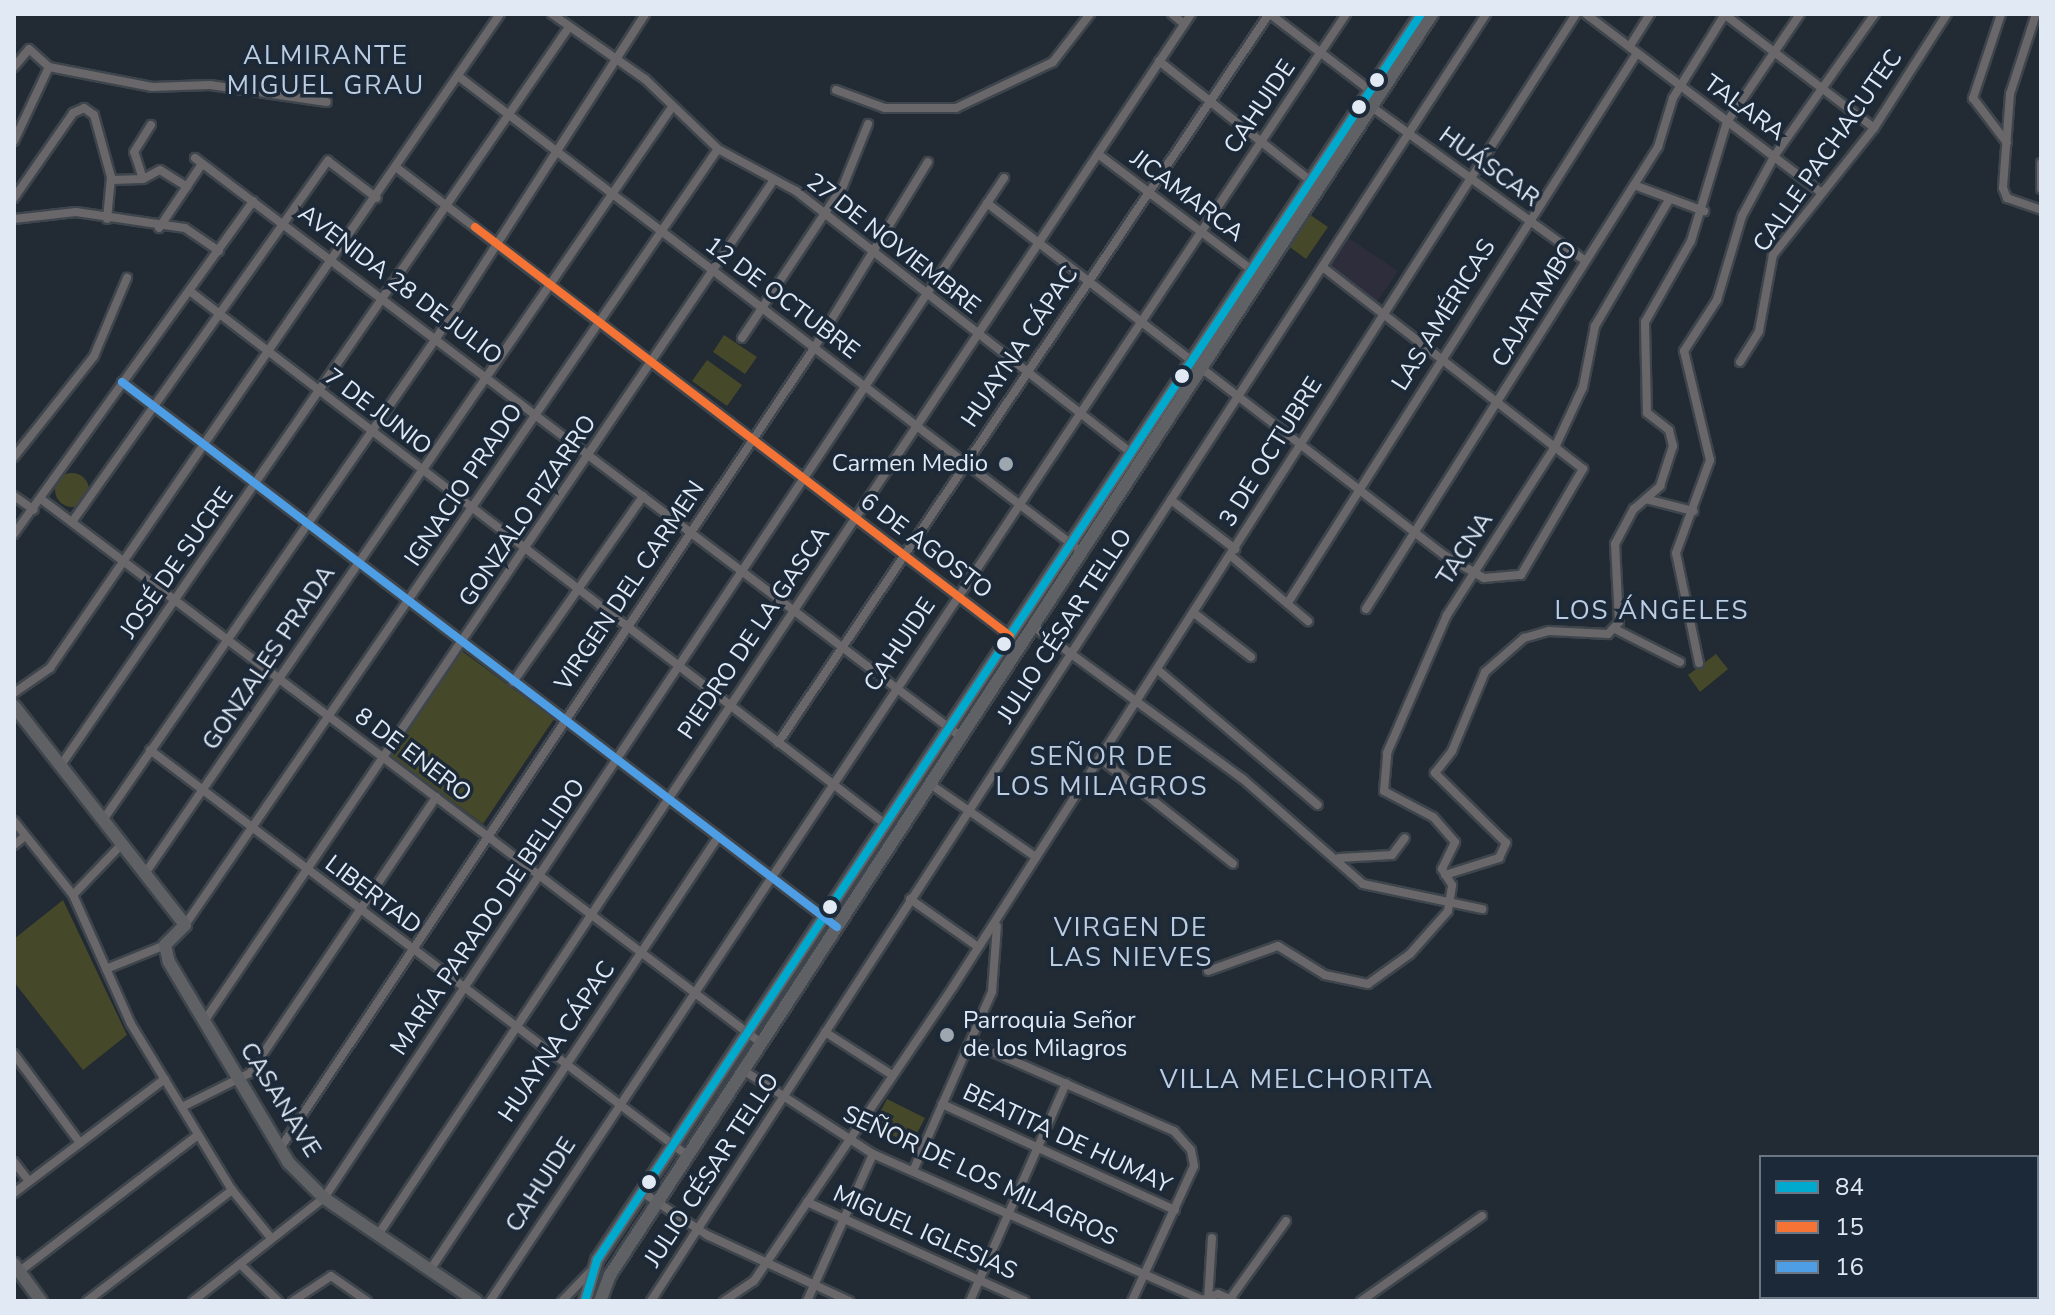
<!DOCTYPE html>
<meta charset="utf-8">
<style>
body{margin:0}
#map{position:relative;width:2055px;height:1315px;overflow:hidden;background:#222a33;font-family:"Nunito Sans",sans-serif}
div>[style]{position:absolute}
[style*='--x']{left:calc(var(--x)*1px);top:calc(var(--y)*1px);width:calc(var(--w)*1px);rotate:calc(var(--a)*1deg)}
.commercial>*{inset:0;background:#2e2d3c}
.green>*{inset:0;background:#454829}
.round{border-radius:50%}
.roads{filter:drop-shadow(2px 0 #3e454c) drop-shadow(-2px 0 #3e454c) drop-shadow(0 2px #3e454c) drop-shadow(0 -2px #3e454c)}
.street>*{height:8px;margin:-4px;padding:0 4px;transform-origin:4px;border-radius:4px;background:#696769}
.secondary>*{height:12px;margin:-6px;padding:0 6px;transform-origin:6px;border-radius:6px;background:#606165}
.bus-1>*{height:8px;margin:-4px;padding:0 4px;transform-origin:4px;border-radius:4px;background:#00a9ce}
.bus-2>*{height:8px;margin:-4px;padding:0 4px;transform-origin:4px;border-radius:4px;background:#f57335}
.bus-3>*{height:8px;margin:-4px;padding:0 4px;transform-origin:4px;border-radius:4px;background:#4d9ee5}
.dots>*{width:22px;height:22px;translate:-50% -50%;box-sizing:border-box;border:4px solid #1c2939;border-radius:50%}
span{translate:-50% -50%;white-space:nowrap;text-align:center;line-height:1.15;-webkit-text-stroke:7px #1c2939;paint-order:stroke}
.street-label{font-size:24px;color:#e1e9f4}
.poi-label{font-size:24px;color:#e1e9f4}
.right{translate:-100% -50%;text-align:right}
.left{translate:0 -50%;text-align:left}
.neighbourhood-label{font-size:26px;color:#bccce1;letter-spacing:2px}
.frame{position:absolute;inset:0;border:16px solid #e1e9f4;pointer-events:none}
.legend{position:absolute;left:1759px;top:1155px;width:280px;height:144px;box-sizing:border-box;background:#1c2939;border:2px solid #6b7684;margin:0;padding:10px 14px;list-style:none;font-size:24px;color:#e1e9f4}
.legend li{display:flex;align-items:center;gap:16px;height:40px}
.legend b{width:40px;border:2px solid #6b7684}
</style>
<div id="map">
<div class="commercial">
<div style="clip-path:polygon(1344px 235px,1398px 271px,1377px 302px,1325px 264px)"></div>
</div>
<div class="green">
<div style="clip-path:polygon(1309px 214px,1328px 227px,1306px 259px,1287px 245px)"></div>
<div style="clip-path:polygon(724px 335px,757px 357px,745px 374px,713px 352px)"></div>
<div style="clip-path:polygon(707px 360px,742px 385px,727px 406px,692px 381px)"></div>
<div class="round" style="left:55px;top:473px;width:34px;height:34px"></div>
<div style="clip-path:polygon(462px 651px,554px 719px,483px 824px,390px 755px)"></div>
<div style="clip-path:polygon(1716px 654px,1728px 669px,1700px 692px,1688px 675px)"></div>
<div style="clip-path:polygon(63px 900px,127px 1035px,83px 1070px,14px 982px,14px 939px)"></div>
<div style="clip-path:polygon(887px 1099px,925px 1118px,911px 1145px,873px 1125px)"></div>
</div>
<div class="roads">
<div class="street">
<div style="--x:552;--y:14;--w:113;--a:35"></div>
<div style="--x:645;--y:79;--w:101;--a:43.8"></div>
<div style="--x:718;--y:149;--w:89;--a:28.3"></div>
<div style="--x:796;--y:191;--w:425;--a:38"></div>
<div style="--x:1172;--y:14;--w:16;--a:40"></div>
<div style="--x:1270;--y:14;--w:127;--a:37.3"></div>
<div style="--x:1586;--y:14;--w:296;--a:37.2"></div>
<div style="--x:1724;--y:14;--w:188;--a:37.2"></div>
<div style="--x:2001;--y:14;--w:89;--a:108.4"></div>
<div style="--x:1973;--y:98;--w:56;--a:52.9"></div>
<div style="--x:2036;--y:14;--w:84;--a:108"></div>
<div style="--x:2010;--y:94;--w:94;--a:94.3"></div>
<div style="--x:2003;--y:188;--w:11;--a:68"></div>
<div style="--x:2007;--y:198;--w:36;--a:19"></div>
<div style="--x:1630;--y:46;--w:38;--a:-58"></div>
<div style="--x:1159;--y:61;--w:195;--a:38.3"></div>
<div style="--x:14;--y:67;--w:23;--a:-50"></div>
<div style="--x:29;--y:49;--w:27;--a:42"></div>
<div style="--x:49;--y:67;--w:105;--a:11"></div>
<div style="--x:152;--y:87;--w:58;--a:-2"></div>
<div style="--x:210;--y:85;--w:118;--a:8.3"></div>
<div style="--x:458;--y:76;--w:775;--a:37.34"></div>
<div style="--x:836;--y:90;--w:52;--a:20.2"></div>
<div style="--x:885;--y:108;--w:71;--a:0"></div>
<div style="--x:956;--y:108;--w:107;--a:-25.4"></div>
<div style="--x:1053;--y:62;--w:61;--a:-52.4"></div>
<div style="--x:1372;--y:107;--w:261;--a:35.8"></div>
<div style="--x:14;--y:141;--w:82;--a:-64.7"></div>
<div style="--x:1098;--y:154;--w:193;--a:37"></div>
<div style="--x:195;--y:158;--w:960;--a:37.08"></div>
<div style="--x:2041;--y:163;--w:26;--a:90"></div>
<div style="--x:397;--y:168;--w:771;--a:37.36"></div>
<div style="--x:143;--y:179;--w:28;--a:-108"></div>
<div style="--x:134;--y:152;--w:32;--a:-58"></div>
<div style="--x:111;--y:180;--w:32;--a:-2"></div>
<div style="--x:143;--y:179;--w:19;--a:-28"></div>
<div style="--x:160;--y:170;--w:32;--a:32"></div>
<div style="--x:1634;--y:185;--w:75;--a:20.4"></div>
<div style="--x:14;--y:198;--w:103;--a:-55.2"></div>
<div style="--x:73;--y:113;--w:12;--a:-24"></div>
<div style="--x:84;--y:108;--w:12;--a:35"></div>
<div style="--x:94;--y:115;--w:64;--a:74.7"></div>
<div style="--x:111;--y:177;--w:42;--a:95.4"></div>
<div style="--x:987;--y:203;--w:577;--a:37.6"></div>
<div style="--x:1444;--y:555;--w:46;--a:29.9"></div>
<div style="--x:1484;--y:578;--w:37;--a:-5"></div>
<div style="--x:1521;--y:575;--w:123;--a:-59.7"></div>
<div style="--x:1583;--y:469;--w:329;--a:-142.2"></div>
<div style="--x:14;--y:219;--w:62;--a:-6.4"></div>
<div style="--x:76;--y:212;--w:110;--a:8.4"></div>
<div style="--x:185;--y:228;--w:41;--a:34.1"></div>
<div style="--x:159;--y:228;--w:77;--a:-56.1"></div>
<div style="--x:191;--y:292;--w:874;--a:37.47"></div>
<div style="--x:742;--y:338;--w:182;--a:-56.4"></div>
<div style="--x:843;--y:186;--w:67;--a:-68"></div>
<div style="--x:1740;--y:362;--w:36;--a:-58"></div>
<div style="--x:1759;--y:331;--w:77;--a:-79.6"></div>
<div style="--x:1773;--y:255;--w:162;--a:-51.5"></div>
<div style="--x:1874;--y:128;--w:135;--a:-57.4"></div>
<div style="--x:122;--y:382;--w:899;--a:37.32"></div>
<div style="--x:14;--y:457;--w:129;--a:-51.6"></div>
<div style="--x:94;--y:356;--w:85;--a:-67.1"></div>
<div style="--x:14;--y:496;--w:24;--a:35"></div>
<div style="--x:41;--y:499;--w:902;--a:37.07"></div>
<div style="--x:1646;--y:499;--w:49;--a:14.3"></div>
<div style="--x:1171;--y:500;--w:81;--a:37.4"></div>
<div style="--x:72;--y:522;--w:443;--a:-54.7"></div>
<div style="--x:328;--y:161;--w:61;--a:37.1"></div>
<div style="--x:14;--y:534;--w:410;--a:-54.3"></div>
<div style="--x:1231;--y:556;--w:101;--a:40.2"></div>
<div style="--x:1289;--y:601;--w:649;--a:-57.58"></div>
<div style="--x:1366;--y:609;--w:547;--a:-57.71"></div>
<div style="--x:1658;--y:147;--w:51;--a:-73"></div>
<div style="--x:1673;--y:98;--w:99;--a:-58.2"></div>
<div style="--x:1194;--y:613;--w:72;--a:37.7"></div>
<div style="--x:1033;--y:626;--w:260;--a:36.1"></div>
<div style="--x:1243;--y:779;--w:159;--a:41.2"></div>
<div style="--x:1363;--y:884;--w:122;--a:11.9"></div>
<div style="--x:1615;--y:629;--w:73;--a:26.9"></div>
<div style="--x:1699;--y:663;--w:112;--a:-101.8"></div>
<div style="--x:1676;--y:553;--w:99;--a:-69.9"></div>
<div style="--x:1710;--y:460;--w:112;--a:-103.4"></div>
<div style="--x:1684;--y:351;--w:61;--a:-57.1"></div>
<div style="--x:1717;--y:300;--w:88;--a:-73.4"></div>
<div style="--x:1742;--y:216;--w:69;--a:-61.6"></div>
<div style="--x:1775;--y:155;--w:173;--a:-54.7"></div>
<div style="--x:1158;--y:670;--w:209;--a:40.2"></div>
<div style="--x:513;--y:682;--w:227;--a:-55"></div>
<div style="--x:14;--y:693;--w:44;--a:-34.8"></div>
<div style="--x:50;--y:668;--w:794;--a:-55.47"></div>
<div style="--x:778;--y:743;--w:879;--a:-56.04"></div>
<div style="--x:150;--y:750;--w:674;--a:37.04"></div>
<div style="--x:1102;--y:760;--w:167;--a:38.4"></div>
<div style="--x:61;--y:765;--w:896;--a:-55.46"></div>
<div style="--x:930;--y:784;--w:129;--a:34.6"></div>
<div style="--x:103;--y:820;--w:587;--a:-55.34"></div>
<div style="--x:437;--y:337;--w:384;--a:-57.2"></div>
<div style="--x:14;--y:821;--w:95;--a:51.4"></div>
<div style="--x:73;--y:895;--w:141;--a:65.8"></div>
<div style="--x:131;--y:1024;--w:194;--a:58.7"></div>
<div style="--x:232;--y:1190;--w:62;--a:50.9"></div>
<div style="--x:14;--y:845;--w:14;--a:-39"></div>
<div style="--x:1339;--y:858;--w:53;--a:-3.2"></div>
<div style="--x:1392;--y:855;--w:21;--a:-53"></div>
<div style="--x:144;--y:875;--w:932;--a:-55.49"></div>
<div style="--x:1445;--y:875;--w:57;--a:-17.5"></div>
<div style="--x:1499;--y:858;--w:17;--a:-65"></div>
<div style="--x:1506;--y:843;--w:100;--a:-135.4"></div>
<div style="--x:1435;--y:773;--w:28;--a:-52"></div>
<div style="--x:1452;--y:751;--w:86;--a:-67.3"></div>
<div style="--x:1485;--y:672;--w:52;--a:-41.1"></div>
<div style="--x:1524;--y:638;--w:26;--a:-16"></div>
<div style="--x:1549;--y:631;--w:59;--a:2.9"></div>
<div style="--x:1608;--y:634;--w:16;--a:-47"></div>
<div style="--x:1619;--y:622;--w:78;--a:-92.9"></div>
<div style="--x:1615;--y:544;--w:40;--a:-62"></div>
<div style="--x:1634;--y:509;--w:35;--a:-41"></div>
<div style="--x:1660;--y:486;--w:42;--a:-72"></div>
<div style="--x:1673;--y:446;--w:16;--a:-104"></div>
<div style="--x:1669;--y:430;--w:28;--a:-142"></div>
<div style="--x:1647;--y:413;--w:91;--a:-91.3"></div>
<div style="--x:1645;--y:322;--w:93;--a:-60.4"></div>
<div style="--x:1691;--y:241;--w:124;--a:-73.2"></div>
<div style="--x:1727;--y:122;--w:130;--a:-55.9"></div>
<div style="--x:73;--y:895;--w:69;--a:-46.2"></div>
<div style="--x:910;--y:899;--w:83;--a:35.2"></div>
<div style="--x:185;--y:925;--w:941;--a:-55.52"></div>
<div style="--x:106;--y:969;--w:64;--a:-22.1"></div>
<div style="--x:1208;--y:971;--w:74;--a:-19.7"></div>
<div style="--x:1278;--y:946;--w:55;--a:31.7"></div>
<div style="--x:1325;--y:975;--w:44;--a:11.8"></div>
<div style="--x:1368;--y:984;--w:52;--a:-35.5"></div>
<div style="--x:1410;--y:954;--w:57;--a:-48.5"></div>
<div style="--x:1448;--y:911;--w:26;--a:-81"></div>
<div style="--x:1452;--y:885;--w:19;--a:-122"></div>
<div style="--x:1442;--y:869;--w:30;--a:-64"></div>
<div style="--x:1455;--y:842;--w:33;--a:-131"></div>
<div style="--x:1433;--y:817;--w:55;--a:-152"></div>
<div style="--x:1384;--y:791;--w:38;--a:-85"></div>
<div style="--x:1387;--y:753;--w:150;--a:-66.5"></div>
<div style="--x:1447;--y:615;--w:202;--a:-57.3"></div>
<div style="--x:1556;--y:445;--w:64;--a:-65"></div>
<div style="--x:1583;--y:387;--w:62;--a:-78.9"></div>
<div style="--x:1595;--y:326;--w:146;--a:-59.6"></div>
<div style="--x:205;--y:1020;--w:1013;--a:-55.9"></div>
<div style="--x:825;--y:1032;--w:80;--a:32.7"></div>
<div style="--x:970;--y:1042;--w:223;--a:23.6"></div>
<div style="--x:1174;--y:1131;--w:25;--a:48"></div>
<div style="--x:1191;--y:1150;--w:16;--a:79"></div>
<div style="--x:1194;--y:1166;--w:149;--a:114.7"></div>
<div style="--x:14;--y:1054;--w:111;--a:53.4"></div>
<div style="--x:743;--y:1070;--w:155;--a:32.9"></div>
<div style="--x:873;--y:1154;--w:360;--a:23.9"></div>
<div style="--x:1202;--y:1300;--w:17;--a:-21"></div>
<div style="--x:1218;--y:1294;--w:17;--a:24"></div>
<div style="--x:942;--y:1104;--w:256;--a:24.5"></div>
<div style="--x:182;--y:1107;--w:76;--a:-26.6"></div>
<div style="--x:250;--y:1073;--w:333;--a:-56"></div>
<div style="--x:279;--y:1150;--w:964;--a:-56.29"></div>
<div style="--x:814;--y:348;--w:218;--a:-58.5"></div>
<div style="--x:14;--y:1162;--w:24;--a:52"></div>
<div style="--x:913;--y:1171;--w:196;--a:-66.2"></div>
<div style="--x:992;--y:992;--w:66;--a:-85.7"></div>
<div style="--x:642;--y:1192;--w:78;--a:33.5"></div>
<div style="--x:707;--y:1235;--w:157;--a:24.9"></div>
<div style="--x:14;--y:1193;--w:189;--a:-37.1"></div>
<div style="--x:807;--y:1202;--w:239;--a:24.4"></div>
<div style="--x:378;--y:1235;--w:1467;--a:-56.34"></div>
<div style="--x:240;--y:1264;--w:53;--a:44.2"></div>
<div style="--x:430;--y:1270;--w:520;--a:-56.37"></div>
<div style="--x:20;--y:1271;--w:224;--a:-37.4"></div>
<div style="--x:1230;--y:1299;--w:96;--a:-54.3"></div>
<div style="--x:87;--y:1301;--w:183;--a:-37.4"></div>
<div style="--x:193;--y:1301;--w:167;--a:-38.2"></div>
<div style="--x:324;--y:1198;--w:1226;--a:-56.31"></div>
<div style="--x:293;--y:1301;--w:45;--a:-33.3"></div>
<div style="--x:331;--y:1276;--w:44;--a:34.8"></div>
<div style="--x:490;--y:1301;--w:1546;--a:-56.37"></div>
<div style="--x:562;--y:1301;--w:43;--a:-45.9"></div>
<div style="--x:651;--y:1301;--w:1534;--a:-57.02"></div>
<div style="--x:724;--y:1301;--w:36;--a:-34"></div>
<div style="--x:754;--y:1281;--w:355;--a:-55.9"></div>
<div style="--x:953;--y:987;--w:1155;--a:-57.37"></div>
<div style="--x:807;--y:1301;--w:161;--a:-65.8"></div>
<div style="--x:970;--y:1301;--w:238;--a:-66.2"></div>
<div style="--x:1208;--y:1301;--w:63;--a:-86.4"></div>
<div style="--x:1361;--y:1301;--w:148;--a:-35.1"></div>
</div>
<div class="secondary">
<div style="--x:14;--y:706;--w:278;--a:52"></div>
<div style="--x:185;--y:925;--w:28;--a:135"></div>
<div style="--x:165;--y:945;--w:17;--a:77"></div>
<div style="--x:169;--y:962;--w:234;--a:59.2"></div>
<div style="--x:289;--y:1163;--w:49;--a:45"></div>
<div style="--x:324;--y:1198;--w:184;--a:34.1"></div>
<div style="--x:14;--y:1264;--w:46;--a:53.9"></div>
<div style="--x:585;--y:1301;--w:43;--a:-73.7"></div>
<div style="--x:597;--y:1260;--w:1494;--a:-56.52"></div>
<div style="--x:600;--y:1301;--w:28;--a:-69"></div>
<div style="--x:610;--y:1275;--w:1505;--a:-56.9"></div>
</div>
</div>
<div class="bus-1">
<div style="--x:585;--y:1301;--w:43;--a:-73.7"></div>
<div style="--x:597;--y:1260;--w:1494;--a:-56.52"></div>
</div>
<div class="bus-2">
<div style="--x:475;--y:227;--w:673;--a:37.4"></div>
</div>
<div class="bus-3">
<div style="--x:122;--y:382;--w:899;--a:37.32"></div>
</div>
<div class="dots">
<div style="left:1377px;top:80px;background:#e1e9f4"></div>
<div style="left:1359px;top:107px;background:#e1e9f4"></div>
<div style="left:1182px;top:376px;background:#e1e9f4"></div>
<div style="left:1006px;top:464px;background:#9ea6b0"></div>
<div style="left:1004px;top:644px;background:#e1e9f4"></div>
<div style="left:830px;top:907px;background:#e1e9f4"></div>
<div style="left:947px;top:1035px;background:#9ea6b0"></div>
<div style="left:649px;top:1182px;background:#e1e9f4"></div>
</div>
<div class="street-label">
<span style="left:1260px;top:107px;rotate:-56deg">CAHUIDE</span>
<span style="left:1744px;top:108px;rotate:36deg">TALARA</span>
<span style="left:1828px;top:151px;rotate:-55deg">CALLE PACHACUTEC</span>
<span style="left:1489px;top:167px;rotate:36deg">HUÁSCAR</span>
<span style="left:1187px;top:196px;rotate:37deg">JICAMARCA</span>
<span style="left:893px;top:244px;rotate:38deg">27 DE NOVIEMBRE</span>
<span style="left:400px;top:285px;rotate:37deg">AVENIDA 28 DE JULIO</span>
<span style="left:782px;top:298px;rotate:37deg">12 DE OCTUBRE</span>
<span style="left:1535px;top:304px;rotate:-59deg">CAJATAMBO</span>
<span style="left:1444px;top:315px;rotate:-58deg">LAS AMÉRICAS</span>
<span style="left:1020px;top:347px;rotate:-56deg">HUAYNA CÁPAC</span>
<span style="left:378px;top:412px;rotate:37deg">7 DE JUNIO</span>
<span style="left:1271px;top:452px;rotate:-58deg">3 DE OCTUBRE</span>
<span style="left:464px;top:485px;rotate:-56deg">IGNACIO PRADO</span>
<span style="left:528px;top:511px;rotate:-56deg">GONZALO PIZARRO</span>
<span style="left:926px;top:546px;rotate:37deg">6 DE AGOSTO</span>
<span style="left:1465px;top:549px;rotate:-57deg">TACNA</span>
<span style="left:177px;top:563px;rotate:-55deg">JOSÉ DE SUCRE</span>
<span style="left:630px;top:586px;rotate:-56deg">VIRGEN DEL CARMEN</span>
<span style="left:1065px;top:626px;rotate:-57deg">JULIO CÉSAR TELLO</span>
<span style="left:754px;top:633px;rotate:-56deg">PIEDRO DE LA GASCA</span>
<span style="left:900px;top:645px;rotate:-56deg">CAHUIDE</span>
<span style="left:269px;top:658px;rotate:-56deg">GONZALES PRADA</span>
<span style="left:413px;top:755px;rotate:37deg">8 DE ENERO</span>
<span style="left:373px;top:895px;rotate:37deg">LIBERTAD</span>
<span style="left:488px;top:917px;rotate:-56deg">MARÍA PARADO DE BELLIDO</span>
<span style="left:557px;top:1042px;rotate:-56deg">HUAYNA CÁPAC</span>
<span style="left:280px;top:1100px;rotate:58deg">CASANAVE</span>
<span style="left:1067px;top:1139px;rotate:25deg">BEATITA DE HUMAY</span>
<span style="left:712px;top:1170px;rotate:-57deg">JULIO CÉSAR TELLO</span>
<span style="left:980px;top:1176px;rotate:25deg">SEÑOR DE LOS MILAGROS</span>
<span style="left:541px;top:1185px;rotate:-57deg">CAHUIDE</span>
<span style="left:925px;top:1233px;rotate:24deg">MIGUEL IGLESIAS</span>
</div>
<div class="poi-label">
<span class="right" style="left:988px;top:464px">Carmen Medio</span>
<span class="left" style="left:963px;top:1035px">Parroquia Señor<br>de los Milagros</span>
</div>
<div class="neighbourhood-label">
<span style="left:326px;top:71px">ALMIRANTE<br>MIGUEL GRAU</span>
<span style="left:1652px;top:611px">LOS ÁNGELES</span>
<span style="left:1102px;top:772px">SEÑOR DE<br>LOS MILAGROS</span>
<span style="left:1131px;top:943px">VIRGEN DE<br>LAS NIEVES</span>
<span style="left:1297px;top:1080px">VILLA MELCHORITA</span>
</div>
<div class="frame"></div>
<ul class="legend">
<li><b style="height:10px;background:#00a9ce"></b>84</li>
<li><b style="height:10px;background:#f57335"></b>15</li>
<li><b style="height:10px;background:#4d9ee5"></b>16</li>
</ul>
</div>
